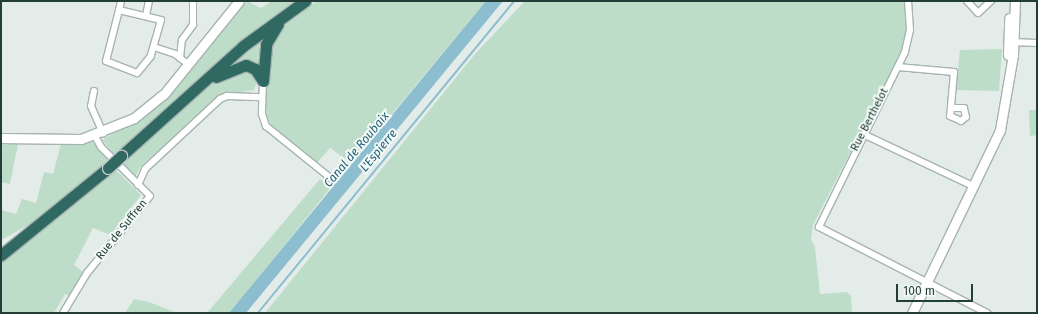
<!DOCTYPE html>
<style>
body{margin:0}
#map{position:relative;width:1038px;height:314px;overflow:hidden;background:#e3ece9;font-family:"Fira Sans",sans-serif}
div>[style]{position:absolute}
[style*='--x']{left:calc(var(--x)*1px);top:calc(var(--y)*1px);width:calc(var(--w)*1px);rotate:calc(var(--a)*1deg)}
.green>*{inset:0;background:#bdddc8}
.water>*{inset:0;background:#8dbecf}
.stream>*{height:1.5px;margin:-0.75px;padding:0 0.75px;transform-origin:0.75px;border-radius:0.75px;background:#8dbecf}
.roads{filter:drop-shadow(1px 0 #a6b4b1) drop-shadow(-1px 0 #a6b4b1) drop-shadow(0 1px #a6b4b1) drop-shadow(0 -1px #a6b4b1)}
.street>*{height:6px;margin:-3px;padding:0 3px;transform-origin:3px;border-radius:3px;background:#fff}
.secondary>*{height:9px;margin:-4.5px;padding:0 4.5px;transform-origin:4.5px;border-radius:4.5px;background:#fff}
.highway>*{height:11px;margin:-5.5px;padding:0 5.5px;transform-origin:5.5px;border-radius:5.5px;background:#306862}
.bridges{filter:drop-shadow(1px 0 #c1c9c8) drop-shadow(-1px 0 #c1c9c8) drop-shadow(0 1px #c1c9c8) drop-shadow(0 -1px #c1c9c8)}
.highway-bridge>*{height:11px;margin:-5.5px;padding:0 5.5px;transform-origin:5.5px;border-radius:5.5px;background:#306862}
span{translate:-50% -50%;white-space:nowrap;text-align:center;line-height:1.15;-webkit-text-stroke:4px #f3f9f7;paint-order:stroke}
.street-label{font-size:11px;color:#233d39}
.water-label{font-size:12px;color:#1f5f77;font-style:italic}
.frame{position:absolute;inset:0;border:2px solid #233d39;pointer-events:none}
.scale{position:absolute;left:896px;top:284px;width:77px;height:18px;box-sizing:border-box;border:2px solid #233d39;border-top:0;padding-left:5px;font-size:12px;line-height:14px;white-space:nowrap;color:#233d39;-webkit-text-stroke:3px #f3f9f7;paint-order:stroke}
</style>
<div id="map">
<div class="green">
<div style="clip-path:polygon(247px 1px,261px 8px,272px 1px,298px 1px,265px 23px,115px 155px,102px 140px,168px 98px)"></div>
<div style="clip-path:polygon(317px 1px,486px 1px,351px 163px,330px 148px,317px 163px,276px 132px,265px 114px,267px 48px,279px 26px)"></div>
<div style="clip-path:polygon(525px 1px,904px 1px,907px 35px,904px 48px,813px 225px,811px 239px,815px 247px,820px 294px,847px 292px,851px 296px,852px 313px,265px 313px,475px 54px)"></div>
<div style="clip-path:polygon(264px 35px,261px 68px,229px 67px,228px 63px)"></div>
<div style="clip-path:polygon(1002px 49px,999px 91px,956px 90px,960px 50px)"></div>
<div style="clip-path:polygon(249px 69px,258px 77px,254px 90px,225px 94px,214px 101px,140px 167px,135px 177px,120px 162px,217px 80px)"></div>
<div style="clip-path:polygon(1029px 110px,1037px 110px,1037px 135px,1030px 136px)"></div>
<div style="clip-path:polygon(92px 141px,109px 160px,45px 216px,1px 240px,1px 210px,16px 214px,22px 199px,36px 203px,44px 172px,53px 174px,61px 144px)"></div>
<div style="clip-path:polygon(1px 143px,18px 144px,10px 184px,1px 182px)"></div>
<div style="clip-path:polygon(115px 169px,141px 195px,110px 235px,93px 228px,74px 265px,83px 272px,69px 296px,65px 294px,54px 313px,1px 313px,1px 263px)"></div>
<div style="clip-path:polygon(320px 179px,331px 187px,238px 303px,229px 313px,207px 313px)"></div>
<div style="clip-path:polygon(134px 299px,149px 302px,177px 313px,125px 313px)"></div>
</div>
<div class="water">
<div style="clip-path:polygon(486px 1px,503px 1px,246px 313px,229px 313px)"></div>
</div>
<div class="stream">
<div style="--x:258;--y:313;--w:404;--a:-50.6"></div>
</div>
<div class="roads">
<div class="street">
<div style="--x:908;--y:1;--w:29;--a:86"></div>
<div style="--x:910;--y:30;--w:23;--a:103"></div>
<div style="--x:905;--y:52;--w:195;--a:116.2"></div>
<div style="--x:819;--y:227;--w:189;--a:27.1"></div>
<div style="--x:967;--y:1;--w:16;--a:47"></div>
<div style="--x:978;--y:13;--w:18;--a:-43"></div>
<div style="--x:119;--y:10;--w:43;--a:13.4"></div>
<div style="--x:161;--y:20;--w:37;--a:106"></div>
<div style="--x:151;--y:56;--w:22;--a:129"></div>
<div style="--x:137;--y:73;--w:33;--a:-159"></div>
<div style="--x:106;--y:61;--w:53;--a:-75.7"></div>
<div style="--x:119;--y:10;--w:9;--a:-77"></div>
<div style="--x:146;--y:16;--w:15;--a:-79"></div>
<div style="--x:1011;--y:42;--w:26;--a:2"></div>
<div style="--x:154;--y:47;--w:22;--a:18"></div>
<div style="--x:175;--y:54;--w:16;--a:38"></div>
<div style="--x:180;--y:58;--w:18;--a:-84"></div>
<div style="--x:182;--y:40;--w:19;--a:-54"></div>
<div style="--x:193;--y:25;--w:24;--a:-90"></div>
<div style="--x:898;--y:67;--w:56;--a:5.1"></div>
<div style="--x:954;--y:72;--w:36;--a:95"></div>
<div style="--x:951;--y:108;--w:8;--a:97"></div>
<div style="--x:950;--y:116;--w:12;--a:24"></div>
<div style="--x:961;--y:121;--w:6;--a:-39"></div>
<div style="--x:966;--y:117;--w:9;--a:-103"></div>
<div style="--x:964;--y:108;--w:13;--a:180"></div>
<div style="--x:263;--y:81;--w:33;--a:92"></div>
<div style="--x:262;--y:114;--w:13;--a:72"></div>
<div style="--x:266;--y:126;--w:86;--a:38.9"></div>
<div style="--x:94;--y:91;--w:15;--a:101"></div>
<div style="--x:91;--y:106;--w:30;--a:66"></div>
<div style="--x:863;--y:134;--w:124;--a:25.3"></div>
<div style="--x:138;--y:185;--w:17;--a:-66"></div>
<div style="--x:145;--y:169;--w:103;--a:-43"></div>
<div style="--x:220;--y:99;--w:8;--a:-23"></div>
<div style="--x:227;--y:96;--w:35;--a:2"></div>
<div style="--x:63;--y:313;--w:47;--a:-59"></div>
<div style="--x:87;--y:273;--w:99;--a:-50.7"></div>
<div style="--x:150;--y:196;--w:69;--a:-135"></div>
<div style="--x:101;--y:147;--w:13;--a:-119"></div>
</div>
<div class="secondary">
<div style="--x:1008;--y:55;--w:37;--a:-88"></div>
<div style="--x:1;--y:138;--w:80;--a:0.7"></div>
<div style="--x:81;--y:139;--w:57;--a:-21.6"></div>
<div style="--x:134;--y:118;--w:38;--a:-39"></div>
<div style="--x:164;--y:94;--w:119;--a:-51.1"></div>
<div style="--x:912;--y:313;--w:203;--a:-64.3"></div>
<div style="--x:1000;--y:130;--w:76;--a:-80.2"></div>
<div style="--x:1013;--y:55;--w:54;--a:-87.9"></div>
</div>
<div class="highway">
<div style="--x:216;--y:77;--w:32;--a:-22"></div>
<div style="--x:246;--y:65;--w:10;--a:24"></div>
<div style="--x:255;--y:69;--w:14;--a:56"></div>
<div style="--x:263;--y:81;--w:37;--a:-85"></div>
<div style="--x:266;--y:44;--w:23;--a:-59"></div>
<div style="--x:121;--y:156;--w:164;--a:-42"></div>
<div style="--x:243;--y:46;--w:77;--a:-36"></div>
<div style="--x:1;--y:255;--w:138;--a:-39.1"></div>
</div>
</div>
<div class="bridges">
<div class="highway-bridge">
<div style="--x:108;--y:168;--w:18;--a:-43"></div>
</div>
</div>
<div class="street-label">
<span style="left:870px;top:120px;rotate:-63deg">Rue Berthelot</span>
<span style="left:122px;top:230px;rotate:-51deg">Rue de Suffren</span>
</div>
<div class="water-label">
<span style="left:357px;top:150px;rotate:-50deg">Canal de Roubaix</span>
<span style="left:379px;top:151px;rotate:-51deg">L'Espierre</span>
</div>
<div class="frame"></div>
<div class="scale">100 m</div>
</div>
